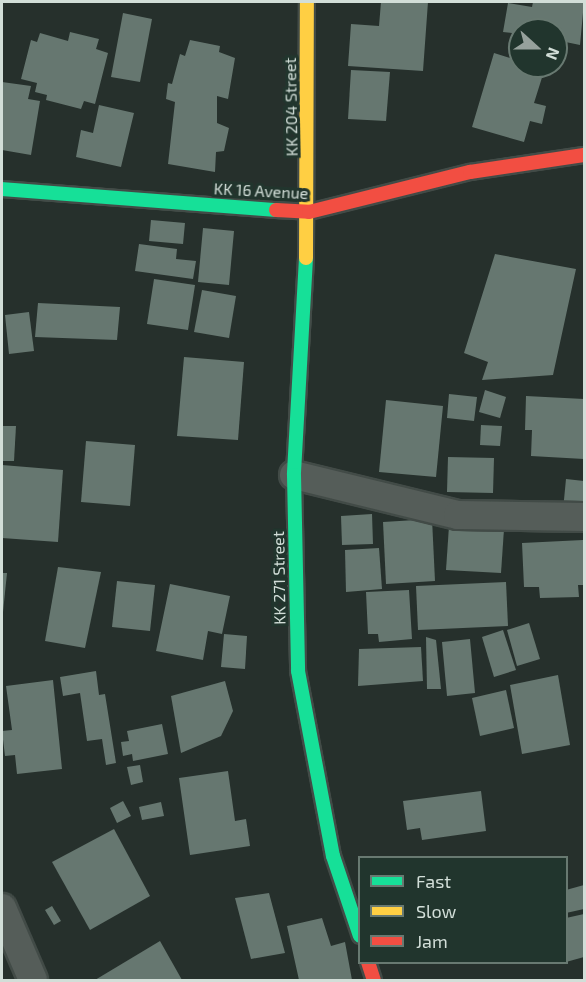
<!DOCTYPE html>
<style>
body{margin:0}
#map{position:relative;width:586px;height:982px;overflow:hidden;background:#26302c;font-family:"Exo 2",sans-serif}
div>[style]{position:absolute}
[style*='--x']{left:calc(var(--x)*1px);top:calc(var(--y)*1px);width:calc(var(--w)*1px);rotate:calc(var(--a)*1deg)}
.building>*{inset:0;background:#667770}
.roads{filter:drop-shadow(2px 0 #424b47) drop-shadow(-2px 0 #424b47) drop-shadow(0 2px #424b47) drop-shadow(0 -2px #424b47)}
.street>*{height:28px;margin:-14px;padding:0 14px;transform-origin:14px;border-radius:14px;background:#555d59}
.fast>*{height:14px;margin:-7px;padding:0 7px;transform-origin:7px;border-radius:7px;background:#16e098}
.slow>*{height:14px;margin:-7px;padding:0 7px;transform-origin:7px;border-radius:7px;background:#ffcf43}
.jam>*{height:14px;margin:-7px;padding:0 7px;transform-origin:7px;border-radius:7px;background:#f24e42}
span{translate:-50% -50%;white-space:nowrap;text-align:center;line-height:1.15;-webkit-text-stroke:6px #21352d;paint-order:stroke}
.street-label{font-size:16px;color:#d2ded8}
.frame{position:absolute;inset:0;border:3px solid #d2ded8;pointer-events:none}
.legend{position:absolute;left:358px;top:856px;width:210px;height:108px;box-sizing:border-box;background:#21352d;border:2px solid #687971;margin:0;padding:8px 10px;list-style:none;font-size:18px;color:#d2ded8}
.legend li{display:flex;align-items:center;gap:12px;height:30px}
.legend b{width:30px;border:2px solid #687971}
.north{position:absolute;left:508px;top:18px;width:60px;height:60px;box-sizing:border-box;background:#21352d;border:2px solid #687971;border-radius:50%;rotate:111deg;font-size:16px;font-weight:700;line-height:24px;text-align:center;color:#d2ded8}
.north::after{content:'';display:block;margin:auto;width:21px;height:27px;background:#96a19c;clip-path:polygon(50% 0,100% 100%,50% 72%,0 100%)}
</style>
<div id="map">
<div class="building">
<div style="clip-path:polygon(381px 2px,428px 2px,423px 71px,348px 66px,351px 24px,379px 26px)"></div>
<div style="clip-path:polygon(533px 2px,584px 2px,580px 45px,556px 40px,556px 30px,520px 30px,520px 34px,503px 32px,508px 3px,532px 7px)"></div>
<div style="clip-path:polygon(123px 13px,152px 19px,140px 82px,111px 77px)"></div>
<div style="clip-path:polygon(70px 32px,99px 39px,96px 49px,108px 53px,95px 104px,84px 101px,81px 109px,46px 100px,47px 95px,35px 92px,37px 83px,21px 79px,31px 40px,37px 42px,40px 33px,68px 41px)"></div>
<div style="clip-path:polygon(190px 40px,220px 46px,219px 52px,235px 58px,228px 99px,217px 96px,217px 123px,229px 128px,224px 151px,216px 152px,215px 172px,168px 164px,175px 102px,166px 99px,168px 83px,172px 84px,180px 54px,185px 56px)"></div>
<div style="clip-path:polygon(494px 53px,520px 61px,520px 66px,545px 68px,534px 103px,546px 106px,542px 124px,530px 121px,524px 142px,472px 127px)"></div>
<div style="clip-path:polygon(351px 70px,390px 72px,386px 121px,348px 119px)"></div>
<div style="clip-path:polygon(2px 82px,31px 86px,28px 99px,40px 101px,31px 155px,2px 150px)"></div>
<div style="clip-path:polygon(99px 105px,134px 113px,121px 167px,76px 157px,81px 130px,93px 133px)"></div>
<div style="clip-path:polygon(151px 220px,185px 223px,183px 244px,149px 241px)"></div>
<div style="clip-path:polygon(203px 228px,234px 231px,229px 285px,198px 282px)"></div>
<div style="clip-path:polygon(139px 244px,177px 249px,176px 259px,196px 261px,193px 279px,135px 271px)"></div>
<div style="clip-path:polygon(495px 254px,576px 269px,553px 375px,482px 380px,488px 362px,464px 353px)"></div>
<div style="clip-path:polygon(154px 279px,195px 285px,188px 330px,147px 324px)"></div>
<div style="clip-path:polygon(202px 290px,236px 296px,229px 338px,194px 332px)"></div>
<div style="clip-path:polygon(38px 303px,120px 307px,117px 340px,35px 337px)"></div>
<div style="clip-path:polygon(29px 312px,34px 351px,9px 354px,5px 315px)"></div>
<div style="clip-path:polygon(184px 357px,244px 362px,238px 440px,177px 436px)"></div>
<div style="clip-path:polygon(485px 390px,506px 397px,500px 418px,479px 412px)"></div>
<div style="clip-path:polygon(449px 394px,477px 397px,474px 421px,447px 418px)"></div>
<div style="clip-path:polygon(526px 396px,584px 399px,584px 459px,531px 456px,532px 430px,525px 430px)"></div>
<div style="clip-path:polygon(386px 400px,443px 406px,436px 477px,379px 472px)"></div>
<div style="clip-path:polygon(481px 425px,502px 426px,500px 446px,480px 445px)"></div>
<div style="clip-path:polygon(2px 426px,16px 426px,14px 461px,2px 461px)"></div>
<div style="clip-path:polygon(86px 441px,135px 445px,130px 506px,81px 502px)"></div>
<div style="clip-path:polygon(448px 457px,494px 458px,493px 493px,447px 492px)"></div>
<div style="clip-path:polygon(2px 465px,63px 470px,58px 542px,2px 538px)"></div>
<div style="clip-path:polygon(566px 479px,584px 481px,584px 512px,563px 510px)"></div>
<div style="clip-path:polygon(372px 514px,373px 544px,342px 545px,341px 516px)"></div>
<div style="clip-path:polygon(432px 519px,435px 581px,386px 584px,383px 522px)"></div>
<div style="clip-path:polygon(449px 526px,504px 529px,501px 573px,446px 570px)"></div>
<div style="clip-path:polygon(583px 540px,584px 585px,578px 585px,579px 597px,540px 598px,539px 587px,524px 587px,522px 543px)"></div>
<div style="clip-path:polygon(379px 548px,382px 589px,346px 592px,345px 550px)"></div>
<div style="clip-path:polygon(58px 567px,101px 572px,85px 648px,45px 641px)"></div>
<div style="clip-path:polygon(2px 573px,7px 573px,3px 612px,2px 612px)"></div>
<div style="clip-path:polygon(117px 581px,155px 585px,150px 631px,112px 627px)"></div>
<div style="clip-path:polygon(506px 582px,508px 626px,418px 630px,416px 586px)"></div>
<div style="clip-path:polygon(170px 584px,230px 596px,222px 634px,208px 631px,203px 660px,156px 651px)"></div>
<div style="clip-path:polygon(409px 590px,412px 639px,379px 642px,378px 634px,368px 634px,366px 592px)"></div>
<div style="clip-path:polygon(529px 623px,540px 659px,517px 666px,507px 630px)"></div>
<div style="clip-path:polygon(503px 630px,516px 670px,494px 677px,482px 637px)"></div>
<div style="clip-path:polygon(224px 634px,247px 636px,245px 669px,221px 667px)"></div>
<div style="clip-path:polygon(426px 637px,436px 640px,441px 689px,427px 689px)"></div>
<div style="clip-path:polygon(470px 639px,475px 693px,447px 696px,442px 642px)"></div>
<div style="clip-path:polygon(421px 647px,423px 681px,358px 686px,359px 649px)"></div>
<div style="clip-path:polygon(96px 671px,99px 695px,105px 694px,116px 763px,106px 765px,102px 739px,87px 741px,80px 693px,63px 696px,60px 677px)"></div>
<div style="clip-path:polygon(558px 675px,570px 745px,522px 754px,510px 685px)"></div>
<div style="clip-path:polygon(53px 680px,62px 769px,17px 774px,15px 755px,5px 756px,2px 731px,12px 730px,6px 686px)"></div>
<div style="clip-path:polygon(225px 681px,233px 711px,221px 736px,181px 753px,171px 696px)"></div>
<div style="clip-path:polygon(506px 690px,514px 728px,480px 736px,472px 698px)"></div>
<div style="clip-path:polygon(162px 724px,168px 754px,133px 761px,132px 754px,123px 756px,121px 742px,129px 741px,127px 731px)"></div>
<div style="clip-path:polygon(140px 765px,143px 782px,131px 785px,127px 767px)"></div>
<div style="clip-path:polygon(228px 771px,235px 821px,246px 819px,250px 846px,190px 855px,179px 778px)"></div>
<div style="clip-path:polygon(481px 791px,486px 831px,422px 840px,420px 828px,407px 830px,403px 801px)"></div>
<div style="clip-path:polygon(123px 801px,131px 816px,117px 823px,110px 808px)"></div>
<div style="clip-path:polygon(161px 802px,164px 816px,142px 820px,139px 807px)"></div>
<div style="clip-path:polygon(114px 829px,150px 896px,90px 930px,52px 862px)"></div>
<div style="clip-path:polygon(584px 885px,584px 909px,566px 913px,566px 890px)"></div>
<div style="clip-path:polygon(269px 893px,285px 953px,251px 959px,235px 898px)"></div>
<div style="clip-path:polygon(52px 906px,61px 921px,54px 925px,45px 910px)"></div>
<div style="clip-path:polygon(584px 914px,584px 957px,566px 962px,566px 918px)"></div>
<div style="clip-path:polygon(322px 918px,331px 946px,345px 942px,352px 980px,299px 980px,287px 926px)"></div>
<div style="clip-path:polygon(160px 941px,182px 980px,95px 980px)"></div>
</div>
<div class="roads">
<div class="street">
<div style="--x:294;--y:475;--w:169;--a:13.7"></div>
<div style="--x:458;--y:515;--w:126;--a:0.9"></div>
<div style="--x:2;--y:908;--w:78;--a:66.7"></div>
</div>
<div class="fast">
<div style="--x:2;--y:189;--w:275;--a:4.4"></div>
<div style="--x:306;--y:258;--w:217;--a:93.2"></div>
<div style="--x:294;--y:475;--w:196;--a:88.8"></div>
<div style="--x:298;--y:671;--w:188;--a:79.3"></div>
<div style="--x:333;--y:856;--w:84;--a:71.4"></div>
</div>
<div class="slow">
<div style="--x:306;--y:258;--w:256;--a:-89.8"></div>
</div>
<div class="jam">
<div style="--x:276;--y:210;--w:33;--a:3"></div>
<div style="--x:309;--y:212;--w:166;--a:-14"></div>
<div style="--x:470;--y:172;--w:115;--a:-8.5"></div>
<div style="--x:368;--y:962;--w:19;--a:72"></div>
</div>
</div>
<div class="street-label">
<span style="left:291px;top:107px;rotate:-91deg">KK 204 Street</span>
<span style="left:261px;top:191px;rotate:3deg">KK 16 Avenue</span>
<span style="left:279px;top:578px;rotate:-91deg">KK 271 Street</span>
</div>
<div class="frame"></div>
<ul class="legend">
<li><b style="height:8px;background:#16e098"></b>Fast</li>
<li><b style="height:8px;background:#ffcf43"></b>Slow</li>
<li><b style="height:8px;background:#f24e42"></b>Jam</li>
</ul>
<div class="north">N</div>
</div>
